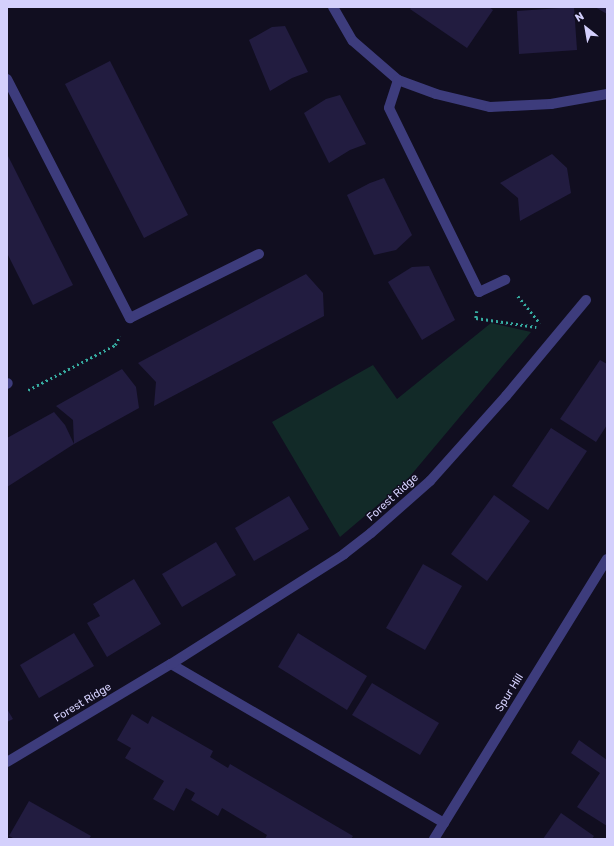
<!DOCTYPE html>
<style>
body{margin:0}
#map{position:relative;width:614px;height:846px;overflow:hidden;background:#110e20;font-family:Rubik,sans-serif}
div>[style]{position:absolute}
[style*='--x']{left:calc(var(--x)*1px);top:calc(var(--y)*1px);width:calc(var(--w)*1px);rotate:calc(var(--a)*1deg)}
.green>*{inset:0;background:#122a28}
.building>*{inset:0;background:#221c40}
.path>*{height:2.5px;margin-top:-1.25px;transform-origin:0;background:repeating-linear-gradient(90deg,#36aba0 0 2px,transparent 0 5px)}
.minor>*{height:10px;margin:-5px;padding:0 5px;transform-origin:5px;border-radius:5px;background:#3d3c7c}
span{translate:-50% -50%;white-space:nowrap;text-align:center;line-height:1.15;-webkit-text-stroke:3px #110e20;paint-order:stroke}
.street-label{font-size:11px;color:#d4d0fc}
.frame{position:absolute;inset:0;border:8px solid #d4d0fc;pointer-events:none}
.north{position:absolute;left:566px;top:8px;width:40px;height:40px;-webkit-text-stroke:3px #110e20;paint-order:stroke;rotate:329deg;font-size:11px;font-weight:700;line-height:16px;text-align:center;color:#d4d0fc}
.north::after{content:'';display:block;margin:auto;width:14px;height:18px;background:#d4d0fc;clip-path:polygon(50% 0,100% 100%,50% 72%,0 100%)}
</style>
<div id="map">
<div class="green">
<div style="clip-path:polygon(491px 323px,531px 332px,406px 481px,340px 537px,272px 422px,373px 365px,397px 399px)"></div>
</div>
<div class="building">
<div style="clip-path:polygon(412px 7px,489px 7px,493px 10px,467px 48px,410px 9px)"></div>
<div style="clip-path:polygon(574px 7px,577px 50px,519px 54px,517px 11px)"></div>
<div style="clip-path:polygon(595px 7px,607px 7px,607px 14px)"></div>
<div style="clip-path:polygon(285px 26px,308px 72px,292px 78px,270px 91px,249px 40px,272px 27px)"></div>
<div style="clip-path:polygon(110px 61px,188px 215px,144px 238px,65px 84px)"></div>
<div style="clip-path:polygon(340px 95px,366px 144px,350px 150px,329px 163px,304px 113px,326px 99px)"></div>
<div style="clip-path:polygon(7px 154px,73px 285px,33px 305px,7px 253px)"></div>
<div style="clip-path:polygon(552px 154px,567px 168px,571px 193px,520px 221px,518px 198px,500px 183px)"></div>
<div style="clip-path:polygon(384px 178px,412px 235px,396px 250px,374px 255px,347px 195px,370px 183px)"></div>
<div style="clip-path:polygon(429px 266px,455px 320px,422px 340px,388px 282px,412px 267px)"></div>
<div style="clip-path:polygon(306px 274px,323px 293px,324px 316px,154px 406px,156px 382px,138px 363px)"></div>
<div style="clip-path:polygon(600px 360px,607px 364px,607px 425px,596px 442px,560px 419px)"></div>
<div style="clip-path:polygon(122px 369px,136px 387px,139px 408px,74px 444px,73px 420px,56px 406px)"></div>
<div style="clip-path:polygon(54px 412px,65px 425px,74px 444px,7px 487px,7px 438px)"></div>
<div style="clip-path:polygon(551px 428px,587px 451px,548px 510px,512px 486px)"></div>
<div style="clip-path:polygon(494px 495px,530px 521px,487px 581px,451px 554px)"></div>
<div style="clip-path:polygon(289px 496px,309px 529px,254px 561px,235px 528px)"></div>
<div style="clip-path:polygon(216px 542px,236px 575px,182px 607px,162px 574px)"></div>
<div style="clip-path:polygon(423px 564px,462px 586px,425px 650px,386px 628px)"></div>
<div style="clip-path:polygon(134px 579px,161px 624px,107px 657px,87px 623px,100px 616px,93px 604px)"></div>
<div style="clip-path:polygon(74px 633px,94px 666px,39px 698px,20px 665px)"></div>
<div style="clip-path:polygon(298px 633px,367px 676px,347px 710px,278px 667px)"></div>
<div style="clip-path:polygon(372px 683px,439px 723px,420px 755px,352px 715px)"></div>
<div style="clip-path:polygon(7px 709px,13px 719px,7px 722px)"></div>
<div style="clip-path:polygon(132px 714px,148px 724px,152px 716px,213px 751px,210px 757px,228px 768px,230px 764px,353px 836px,351px 839px,265px 839px,267px 835px,222px 808px,218px 816px,191px 800px,195px 793px,186px 788px,174px 811px,153px 799px,164px 781px,125px 758px,131px 748px,117px 740px)"></div>
<div style="clip-path:polygon(579px 740px,607px 760px,607px 826px,577px 807px,600px 773px,571px 753px)"></div>
<div style="clip-path:polygon(29px 801px,91px 836px,89px 839px,15px 839px,9px 836px)"></div>
<div style="clip-path:polygon(561px 813px,594px 836px,592px 839px,543px 839px)"></div>
</div>
<div class="path">
<div style="--x:518;--y:296;--w:35;--a:51"></div>
<div style="--x:477;--y:311;--w:7;--a:98"></div>
<div style="--x:476;--y:318;--w:61;--a:8.5"></div>
<div style="--x:28;--y:390;--w:98;--a:-27.3"></div>
<div style="--x:115;--y:345;--w:10;--a:-61"></div>
</div>
<div class="minor">
<div style="--x:333;--y:7;--w:39;--a:60"></div>
<div style="--x:353;--y:41;--w:60;--a:40.9"></div>
<div style="--x:398;--y:80;--w:40;--a:20.2"></div>
<div style="--x:436;--y:94;--w:56;--a:13.5"></div>
<div style="--x:490;--y:107;--w:61;--a:-2.8"></div>
<div style="--x:551;--y:104;--w:57;--a:-10.1"></div>
<div style="--x:7;--y:79;--w:269;--a:62.8"></div>
<div style="--x:130;--y:318;--w:144;--a:-26.4"></div>
<div style="--x:398;--y:80;--w:29;--a:108"></div>
<div style="--x:389;--y:108;--w:205;--a:63.9"></div>
<div style="--x:479;--y:292;--w:29;--a:-25"></div>
<div style="--x:7;--y:384;--w:1;--a:-45"></div>
<div style="--x:171;--y:664;--w:316;--a:30.2"></div>
<div style="--x:7;--y:762;--w:191;--a:-30.9"></div>
<div style="--x:171;--y:664;--w:205;--a:-32.4"></div>
<div style="--x:344;--y:554;--w:34;--a:-38"></div>
<div style="--x:371;--y:533;--w:79;--a:-41.4"></div>
<div style="--x:430;--y:481;--w:114;--a:-48.2"></div>
<div style="--x:506;--y:396;--w:125;--a:-50.2"></div>
<div style="--x:434;--y:839;--w:329;--a:-58.3"></div>
</div>
<div class="street-label">
<span style="left:393px;top:498px;rotate:-42deg">Forest Ridge</span>
<span style="left:510px;top:693px;rotate:-58deg">Spur Hill</span>
<span style="left:83px;top:703px;rotate:-31deg">Forest Ridge</span>
</div>
<div class="frame"></div>
<div class="north">N</div>
</div>
